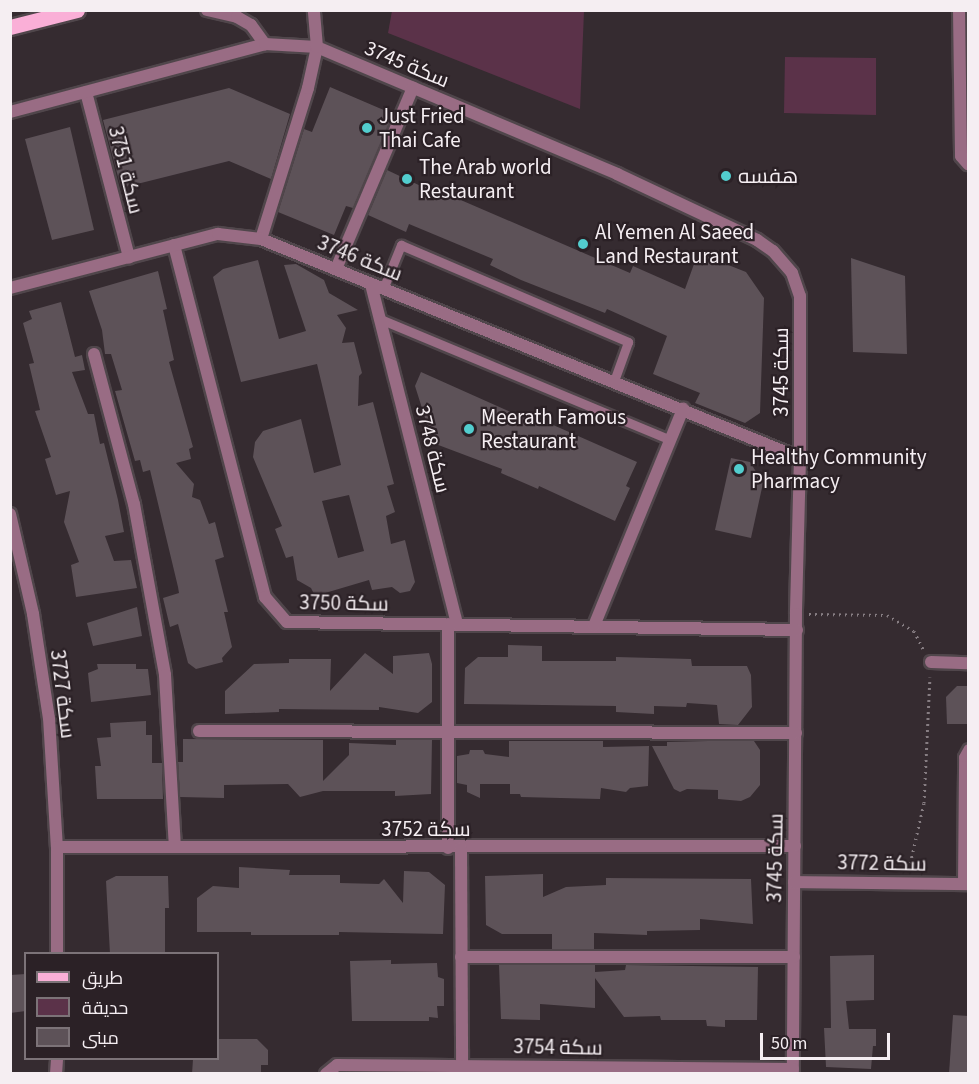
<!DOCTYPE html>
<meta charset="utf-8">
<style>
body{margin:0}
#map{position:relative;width:979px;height:1084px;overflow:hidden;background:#352b30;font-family:"Source Sans 3",Cairo,sans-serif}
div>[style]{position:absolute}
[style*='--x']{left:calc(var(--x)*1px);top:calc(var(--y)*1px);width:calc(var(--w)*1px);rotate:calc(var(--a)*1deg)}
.green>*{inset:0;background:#5b3249}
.building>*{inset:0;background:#5d5258}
.path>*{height:3px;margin-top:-1.5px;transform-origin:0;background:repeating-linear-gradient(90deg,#867d82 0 1.5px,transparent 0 6px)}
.roads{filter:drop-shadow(2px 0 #50464b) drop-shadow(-2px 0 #50464b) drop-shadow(0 2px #50464b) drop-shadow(0 -2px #50464b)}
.service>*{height:9px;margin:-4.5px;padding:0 4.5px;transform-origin:4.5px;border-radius:4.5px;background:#996c84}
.minor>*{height:12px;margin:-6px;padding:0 6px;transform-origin:6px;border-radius:6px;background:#996c84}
.primary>*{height:15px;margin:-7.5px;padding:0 7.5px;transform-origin:7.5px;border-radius:7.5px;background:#faafd7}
.dots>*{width:16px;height:16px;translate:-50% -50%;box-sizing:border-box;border:3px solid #2b2126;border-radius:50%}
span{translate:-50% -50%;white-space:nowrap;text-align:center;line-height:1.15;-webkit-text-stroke:4.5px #2b2126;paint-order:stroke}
.street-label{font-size:21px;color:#f5eef2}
.poi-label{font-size:21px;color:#f5eef2}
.left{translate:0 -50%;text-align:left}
.frame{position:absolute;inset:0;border:12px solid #f5eef2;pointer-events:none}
.legend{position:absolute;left:24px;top:952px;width:195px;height:108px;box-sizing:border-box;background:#2b2126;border:2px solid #7c7378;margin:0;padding:8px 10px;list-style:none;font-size:18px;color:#f5eef2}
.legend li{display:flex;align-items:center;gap:12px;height:30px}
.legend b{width:30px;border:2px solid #7c7378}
.scale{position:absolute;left:760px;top:1033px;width:130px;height:27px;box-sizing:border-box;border:3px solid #f5eef2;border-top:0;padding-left:8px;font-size:18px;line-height:21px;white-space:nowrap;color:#f5eef2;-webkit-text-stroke:4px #2b2126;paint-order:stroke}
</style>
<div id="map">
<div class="green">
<div style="clip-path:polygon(392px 11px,584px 11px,580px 109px,388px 33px)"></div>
<div style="clip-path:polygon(785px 57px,876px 58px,876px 115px,784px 113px)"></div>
</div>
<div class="building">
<div style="clip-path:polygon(330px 87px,393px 114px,353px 208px,346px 206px,334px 235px,278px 212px,304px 129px,312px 132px)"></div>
<div style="clip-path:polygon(229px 88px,290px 114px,271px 179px,229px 161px,121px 188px,103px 120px)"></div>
<div style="clip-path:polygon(70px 127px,94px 230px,52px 240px,25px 139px)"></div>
<div style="clip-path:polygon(387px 170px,425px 188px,426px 185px,630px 273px,633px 266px,685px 289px,698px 253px,746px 272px,764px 298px,760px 413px,745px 423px,695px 403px,700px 393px,653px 374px,667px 336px,607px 309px,605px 313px,521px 280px,490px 265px,493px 259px,409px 224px,406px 232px,368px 215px)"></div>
<div style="clip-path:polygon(851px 258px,905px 276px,907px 354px,853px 352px)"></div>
<div style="clip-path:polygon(evenodd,258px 260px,279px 339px,306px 331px,284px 265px,296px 264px,324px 280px,329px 293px,358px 310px,337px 315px,346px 328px,342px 343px,354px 342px,362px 373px,359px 376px,358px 406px,373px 402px,394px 484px,387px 486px,395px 512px,386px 516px,391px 544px,405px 540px,415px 582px,410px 591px,400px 593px,392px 587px,372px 590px,369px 580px,315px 596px,311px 588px,297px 580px,293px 556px,286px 558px,275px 529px,282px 526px,253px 457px,255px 442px,263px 431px,301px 419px,314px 473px,341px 465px,317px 364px,241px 382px,213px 277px,223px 269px,258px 260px,349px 495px,364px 551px,338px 558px,322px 501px,349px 495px)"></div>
<div style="clip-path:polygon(158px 271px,167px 309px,163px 310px,174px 360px,169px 362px,193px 447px,189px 449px,191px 459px,176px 463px,194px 484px,192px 497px,200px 500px,209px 524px,215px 522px,224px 557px,215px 560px,228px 612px,224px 612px,232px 647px,222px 658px,223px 662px,196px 669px,188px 663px,178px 624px,170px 627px,163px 598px,179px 593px,178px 587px,150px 470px,143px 472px,140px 460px,135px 461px,115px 391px,122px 390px,111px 354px,105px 354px,102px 330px,89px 291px)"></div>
<div style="clip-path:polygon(61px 302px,75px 357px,82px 355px,85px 370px,72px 372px,88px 414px,94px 414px,100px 444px,104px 443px,118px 500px,124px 532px,105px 536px,114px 561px,131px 560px,137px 588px,76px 597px,71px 565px,79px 562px,64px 522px,70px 491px,56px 495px,45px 459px,51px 457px,35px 411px,40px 410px,29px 364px,34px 363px,23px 323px,32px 319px,29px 311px)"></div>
<div style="clip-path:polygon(421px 372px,524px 418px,526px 413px,637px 462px,626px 486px,630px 488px,615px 521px,539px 486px,538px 489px,501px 473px,502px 469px,433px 443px,415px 386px)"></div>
<div style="clip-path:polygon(731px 458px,750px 462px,763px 483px,751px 538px,715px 530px)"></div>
<div style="clip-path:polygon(137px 607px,142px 636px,93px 646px,87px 623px)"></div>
<div style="clip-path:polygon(508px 645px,542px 646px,542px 661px,616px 661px,616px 657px,691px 659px,692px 666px,747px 666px,751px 675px,752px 707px,738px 725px,719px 724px,717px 705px,687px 703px,686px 707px,654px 706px,654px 714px,616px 712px,616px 706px,464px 704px,465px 668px,478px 657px,508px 657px)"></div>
<div style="clip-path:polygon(365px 653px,393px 674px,393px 656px,429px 653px,432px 664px,432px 702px,418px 713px,379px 707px,379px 710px,279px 709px,279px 712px,225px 714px,225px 691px,254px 664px,289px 663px,289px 659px,331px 659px,330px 691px)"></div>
<div style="clip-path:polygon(97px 664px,136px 664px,136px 669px,148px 669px,151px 695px,91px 702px,88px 673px,98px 669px)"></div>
<div style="clip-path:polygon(957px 686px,969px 686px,969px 724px,947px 724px,946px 697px)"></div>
<div style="clip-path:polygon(146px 721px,146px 735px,152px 735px,152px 763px,162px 763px,163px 799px,97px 799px,95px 766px,101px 766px,97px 738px,111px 737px,110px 723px)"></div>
<div style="clip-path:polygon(183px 739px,323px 740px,323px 781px,349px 755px,349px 743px,396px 745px,396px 740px,432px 740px,431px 794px,395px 796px,395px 791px,323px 791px,300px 797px,288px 784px,224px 785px,224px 798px,180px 797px,178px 762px,183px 762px)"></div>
<div style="clip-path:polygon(509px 741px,603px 741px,603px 747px,649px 746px,648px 786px,630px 788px,626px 792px,601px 788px,600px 799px,521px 797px,520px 794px,510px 794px,510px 784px,480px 784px,480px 798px,467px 792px,467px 785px,457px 783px,457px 756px,469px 754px,470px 750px,483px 750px,485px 754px,509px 757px)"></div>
<div style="clip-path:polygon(708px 741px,754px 741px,760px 750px,760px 785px,750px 797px,741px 801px,718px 799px,718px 790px,687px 789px,680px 792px,674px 789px,652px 746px,667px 746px,667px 742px)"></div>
<div style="clip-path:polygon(239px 867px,290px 870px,289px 875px,340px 875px,340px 883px,379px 884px,384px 879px,403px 903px,404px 871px,429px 872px,445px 885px,443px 934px,339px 932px,339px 935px,251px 935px,251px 932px,197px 932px,197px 898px,213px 886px,239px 888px)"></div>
<div style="clip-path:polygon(543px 874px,543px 897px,566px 887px,606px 885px,606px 878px,751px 879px,753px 924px,700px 919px,700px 930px,647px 931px,647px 935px,594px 933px,594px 949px,552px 949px,552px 934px,502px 934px,486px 925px,485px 876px)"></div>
<div style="clip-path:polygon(116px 876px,168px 876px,169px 908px,165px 908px,165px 954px,110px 954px,106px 881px)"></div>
<div style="clip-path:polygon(874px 955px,874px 1000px,846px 1001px,849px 1029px,876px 1029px,876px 1046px,873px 1046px,871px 1069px,826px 1067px,824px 1028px,831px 1028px,830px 956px)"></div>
<div style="clip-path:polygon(391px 960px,391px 964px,437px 963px,438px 977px,444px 979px,444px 1006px,437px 1006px,438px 1018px,429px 1017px,429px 1021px,352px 1021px,350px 961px)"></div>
<div style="clip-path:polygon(499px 965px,595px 965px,595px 972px,625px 970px,626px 965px,758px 967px,757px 1020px,725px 1020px,725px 1027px,707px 1026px,706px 1020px,661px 1020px,660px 1016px,624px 1017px,595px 978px,595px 1008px,540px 1004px,540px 1020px,501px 1019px)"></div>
<div style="clip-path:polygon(26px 974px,26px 1011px,10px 1013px,10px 975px)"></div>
<div style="clip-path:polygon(953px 1015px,969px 1016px,969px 1074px,949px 1074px)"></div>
<div style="clip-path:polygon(218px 1039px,257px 1039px,268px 1050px,268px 1065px,261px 1065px,261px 1074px,192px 1074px,193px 1059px,218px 1059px)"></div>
</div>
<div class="path">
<div style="--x:809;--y:614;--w:78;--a:0.7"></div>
<div style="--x:887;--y:615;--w:31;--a:31"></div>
<div style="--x:914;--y:631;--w:22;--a:63"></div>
<div style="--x:909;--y:869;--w:68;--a:-77.2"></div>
<div style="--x:924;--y:803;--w:126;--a:-87.3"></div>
</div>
<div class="roads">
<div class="service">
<div style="--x:383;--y:289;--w:48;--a:-67.8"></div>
<div style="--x:401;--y:245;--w:247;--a:23.1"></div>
<div style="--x:628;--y:342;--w:41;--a:109.7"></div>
<div style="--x:380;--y:319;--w:314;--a:22.6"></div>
<div style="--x:962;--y:884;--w:127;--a:-89.5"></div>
<div style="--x:963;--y:757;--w:10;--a:-61"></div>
</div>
<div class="minor">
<div style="--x:207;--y:10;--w:31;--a:13"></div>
<div style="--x:237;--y:17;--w:16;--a:30"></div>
<div style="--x:251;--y:25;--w:24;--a:54"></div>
<div style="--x:959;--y:10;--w:146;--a:89.2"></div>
<div style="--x:961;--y:156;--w:11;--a:49"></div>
<div style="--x:86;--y:92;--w:171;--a:75.4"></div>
<div style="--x:10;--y:112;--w:264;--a:-14.9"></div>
<div style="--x:265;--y:44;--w:52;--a:3.3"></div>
<div style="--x:317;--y:47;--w:326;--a:22.9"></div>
<div style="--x:617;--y:174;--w:155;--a:25.2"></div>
<div style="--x:757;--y:240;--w:19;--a:35"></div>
<div style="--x:773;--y:251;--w:29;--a:49"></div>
<div style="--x:792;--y:273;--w:24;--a:71"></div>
<div style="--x:800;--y:296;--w:162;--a:90"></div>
<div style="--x:800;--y:458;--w:156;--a:91.5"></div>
<div style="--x:796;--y:614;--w:460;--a:90.4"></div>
<div style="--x:261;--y:239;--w:158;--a:-72.7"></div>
<div style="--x:308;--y:88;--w:42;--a:-77.6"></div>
<div style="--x:317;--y:47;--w:37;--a:-95"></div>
<div style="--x:174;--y:245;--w:364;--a:75.5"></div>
<div style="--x:265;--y:597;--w:33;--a:49"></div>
<div style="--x:287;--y:622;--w:510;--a:0.9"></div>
<div style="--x:336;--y:269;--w:197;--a:-67"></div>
<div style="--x:371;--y:284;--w:351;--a:75.8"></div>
<div style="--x:10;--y:288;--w:215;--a:-14.6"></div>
<div style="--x:218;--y:234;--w:43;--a:6.6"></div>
<div style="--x:261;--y:239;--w:582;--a:22.11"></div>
<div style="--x:94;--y:354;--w:155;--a:75.1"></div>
<div style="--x:134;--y:504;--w:174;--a:79.7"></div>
<div style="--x:165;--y:675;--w:172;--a:86.7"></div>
<div style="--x:10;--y:514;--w:103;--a:77"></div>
<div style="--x:33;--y:614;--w:105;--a:81.3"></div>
<div style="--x:49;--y:718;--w:129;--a:86.5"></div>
<div style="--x:57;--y:847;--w:107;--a:90"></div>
<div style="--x:448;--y:624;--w:224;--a:90"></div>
<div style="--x:594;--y:626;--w:235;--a:-67.7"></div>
<div style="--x:931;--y:662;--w:37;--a:2"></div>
<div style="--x:199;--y:731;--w:597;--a:0.19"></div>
<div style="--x:57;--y:847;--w:738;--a:-0.08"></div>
<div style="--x:461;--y:848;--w:217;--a:89.7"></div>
<div style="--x:794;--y:882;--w:174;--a:0.7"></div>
<div style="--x:461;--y:957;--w:333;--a:0"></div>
<div style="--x:56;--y:1074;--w:16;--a:-86"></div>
<div style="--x:326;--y:1074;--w:14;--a:-39"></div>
<div style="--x:337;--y:1065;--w:456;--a:0.5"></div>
</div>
<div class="primary">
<div style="--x:10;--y:27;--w:69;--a:-14.2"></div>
</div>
</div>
<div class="dots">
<div style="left:367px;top:128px;background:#52cdce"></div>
<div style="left:726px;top:176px;background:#52cdce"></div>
<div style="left:407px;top:179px;background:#52cdce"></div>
<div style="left:583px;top:244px;background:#52cdce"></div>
<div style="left:469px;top:429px;background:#52cdce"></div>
<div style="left:739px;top:469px;background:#52cdce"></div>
</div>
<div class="street-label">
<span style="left:407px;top:64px;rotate:23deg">سكة 3745</span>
<span style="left:126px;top:170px;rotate:76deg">سكة 3751</span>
<span style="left:360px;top:258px;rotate:22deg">سكة 3746</span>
<span style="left:781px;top:372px;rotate:-90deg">سكة 3745</span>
<span style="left:433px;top:449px;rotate:76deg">سكة 3748</span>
<span style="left:344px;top:603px;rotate:1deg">سكة 3750</span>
<span style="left:63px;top:694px;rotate:83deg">سكة 3727</span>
<span style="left:426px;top:829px">سكة 3752</span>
<span style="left:775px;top:858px;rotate:-89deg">سكة 3745</span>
<span style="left:882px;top:863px;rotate:1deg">سكة 3772</span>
<span style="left:558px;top:1047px;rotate:1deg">سكة 3754</span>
</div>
<div class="poi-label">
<span class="left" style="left:379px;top:128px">Just Fried<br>Thai Cafe</span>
<span class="left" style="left:419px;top:179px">The Arab world<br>Restaurant</span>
<span class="left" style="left:738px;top:176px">هفسه</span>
<span class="left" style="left:595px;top:244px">Al Yemen Al Saeed<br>Land Restaurant</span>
<span class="left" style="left:481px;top:429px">Meerath Famous<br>Restaurant</span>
<span class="left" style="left:751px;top:469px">Healthy Community<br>Pharmacy</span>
</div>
<div class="frame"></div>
<ul class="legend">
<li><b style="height:8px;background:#faafd7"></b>طريق</li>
<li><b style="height:16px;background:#5b3249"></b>حديقة</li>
<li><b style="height:16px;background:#5d5258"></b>مبنى</li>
</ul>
<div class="scale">50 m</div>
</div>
